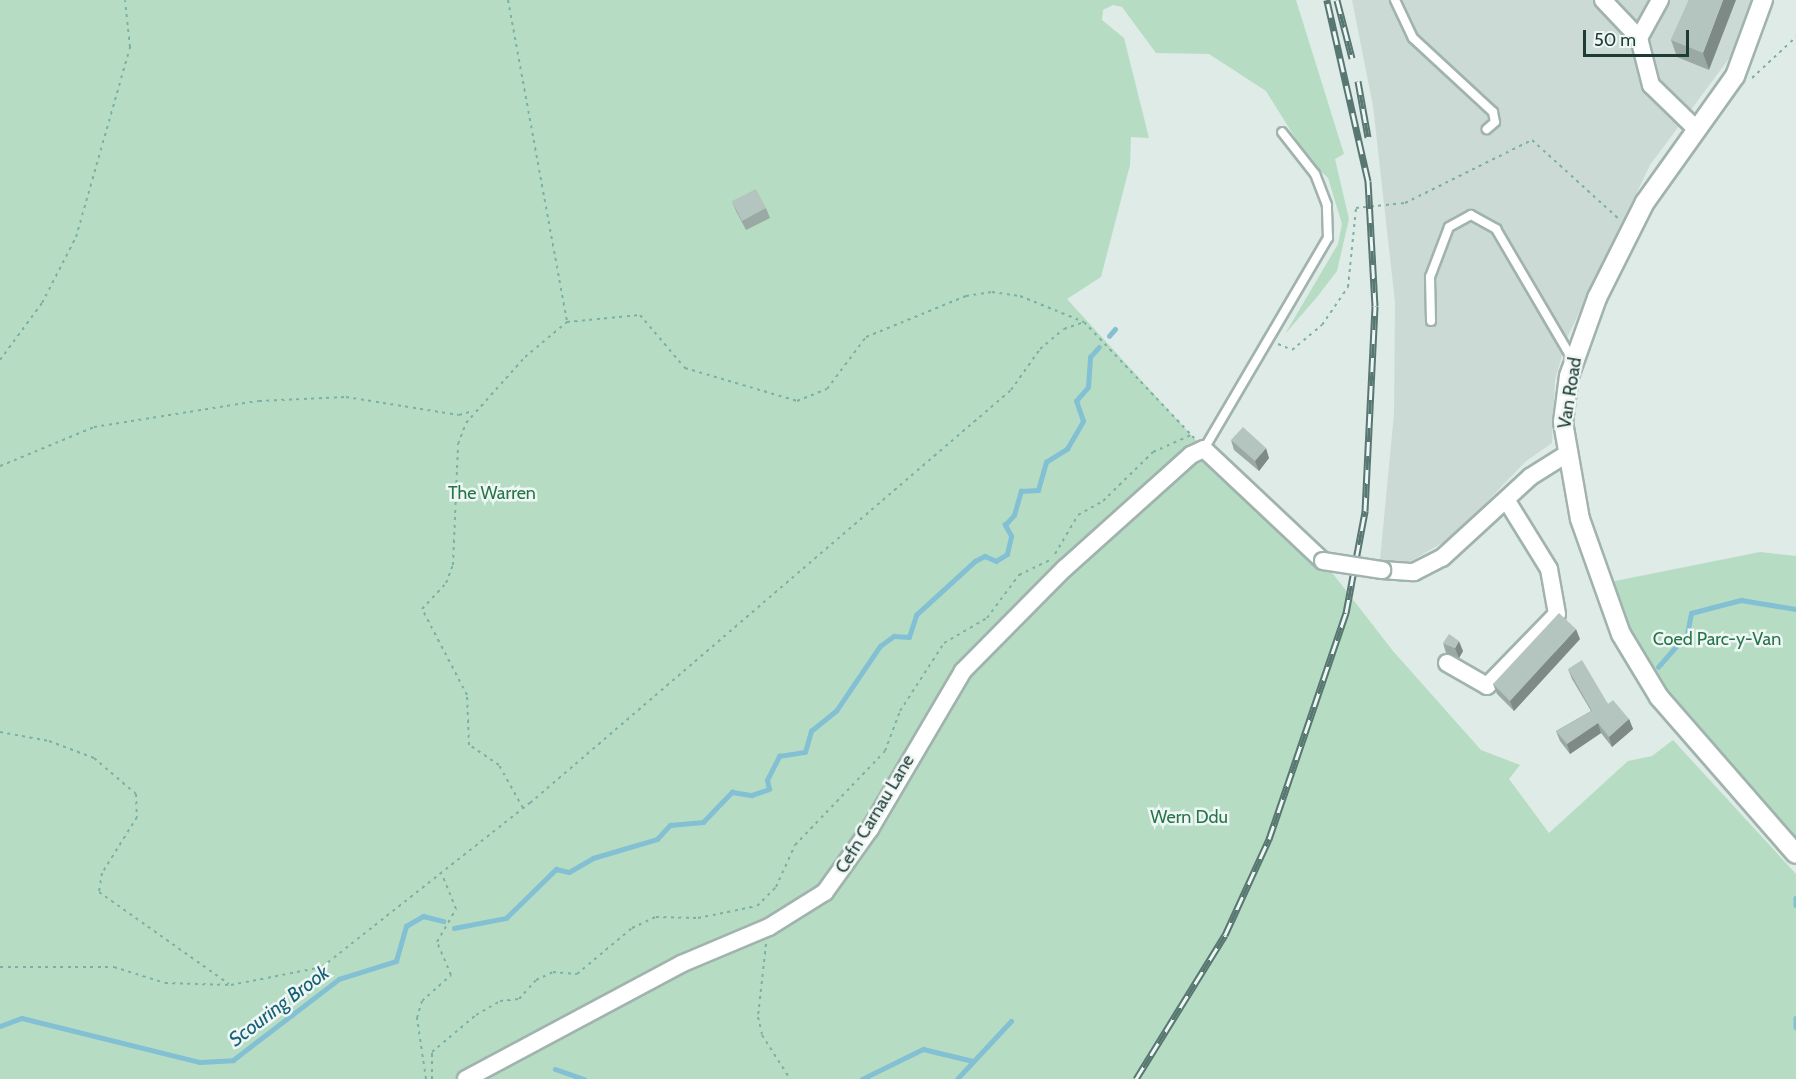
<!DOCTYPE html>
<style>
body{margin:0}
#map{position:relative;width:1796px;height:1079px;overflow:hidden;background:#deebe6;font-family:Cabin,sans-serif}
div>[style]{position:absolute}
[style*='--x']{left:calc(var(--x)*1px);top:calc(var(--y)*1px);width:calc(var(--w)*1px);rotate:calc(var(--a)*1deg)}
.built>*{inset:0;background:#ccdad5}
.green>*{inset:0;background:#b6ddc4}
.stream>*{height:4.5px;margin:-2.25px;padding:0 2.25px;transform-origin:2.25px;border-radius:2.25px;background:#83c0d3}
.path>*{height:2px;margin-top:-1px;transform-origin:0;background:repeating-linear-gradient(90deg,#7db0a4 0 3px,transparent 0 7.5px)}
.roads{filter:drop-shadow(2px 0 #a1b3ae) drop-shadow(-2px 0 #a1b3ae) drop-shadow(0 2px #a1b3ae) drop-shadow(0 -2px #a1b3ae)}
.service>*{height:8px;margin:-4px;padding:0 4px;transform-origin:4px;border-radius:4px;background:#fff}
.minor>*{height:16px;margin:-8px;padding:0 8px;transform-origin:8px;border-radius:8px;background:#fff}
.tertiary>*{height:18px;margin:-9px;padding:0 9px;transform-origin:9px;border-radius:9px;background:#fff}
.rail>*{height:7px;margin-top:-3.5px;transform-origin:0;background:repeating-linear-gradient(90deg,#eff7f4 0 14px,#597772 0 28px);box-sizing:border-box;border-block:2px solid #597772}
.bridges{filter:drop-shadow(2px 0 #a1b3ae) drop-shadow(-2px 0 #a1b3ae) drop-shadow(0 2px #a1b3ae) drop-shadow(0 -2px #a1b3ae)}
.minor-bridge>*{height:16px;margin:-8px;padding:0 8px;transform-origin:8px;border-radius:8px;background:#fff}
.wall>*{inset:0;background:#9ba9a4}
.shaded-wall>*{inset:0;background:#7e8a86}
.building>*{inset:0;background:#b4c5bf}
span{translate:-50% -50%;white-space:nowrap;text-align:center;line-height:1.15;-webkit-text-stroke:5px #eff7f4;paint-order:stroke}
.street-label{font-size:18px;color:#1f3b36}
.park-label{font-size:18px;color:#27744b}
.water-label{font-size:20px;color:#176079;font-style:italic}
.scale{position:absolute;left:1583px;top:30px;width:106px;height:27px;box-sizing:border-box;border:3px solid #1f3b36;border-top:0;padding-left:8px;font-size:18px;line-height:21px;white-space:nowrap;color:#1f3b36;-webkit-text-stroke:4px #eff7f4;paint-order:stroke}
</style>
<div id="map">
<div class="built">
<div style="clip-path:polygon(1352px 0,1752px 0,1733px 53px,1650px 165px,1567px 338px,1555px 380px,1552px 443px,1525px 462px,1454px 536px,1406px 564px,1380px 560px,1394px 414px,1395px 302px,1373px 106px)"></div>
</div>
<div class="green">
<div style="clip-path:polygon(0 0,1296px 0,1344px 154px,1335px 159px,1349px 219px,1337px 271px,1317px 297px,1285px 334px,1338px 244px,1342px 224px,1328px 178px,1309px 160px,1266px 91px,1209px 54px,1156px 53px,1122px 7px,1113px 5px,1103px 10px,1102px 20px,1124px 38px,1149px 138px,1131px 137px,1130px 165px,1101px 277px,1067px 299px,1204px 449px,1323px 561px,1393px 651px,1481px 750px,1520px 765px,1509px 779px,1549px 833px,1628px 761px,1652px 756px,1673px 740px,1796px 874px,1796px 1079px,0 1079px)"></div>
<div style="clip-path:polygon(1760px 552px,1796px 556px,1796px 854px,1659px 697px,1605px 583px)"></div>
</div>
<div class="stream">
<div style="--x:1109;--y:336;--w:9;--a:-49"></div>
<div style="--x:1658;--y:667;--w:44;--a:-48.7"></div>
<div style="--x:1687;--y:634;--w:21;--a:-79"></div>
<div style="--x:1691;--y:613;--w:52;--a:-14.6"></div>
<div style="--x:1741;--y:600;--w:56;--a:9.3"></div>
<div style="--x:1796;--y:898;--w:7;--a:90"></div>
<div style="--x:454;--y:928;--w:53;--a:-10.9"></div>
<div style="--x:506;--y:918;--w:70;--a:-44.4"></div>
<div style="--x:556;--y:869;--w:13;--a:13"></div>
<div style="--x:569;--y:872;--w:28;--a:-30"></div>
<div style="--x:593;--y:858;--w:67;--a:-16.5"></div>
<div style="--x:657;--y:839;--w:19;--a:-47"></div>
<div style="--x:670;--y:825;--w:33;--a:-5"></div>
<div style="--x:703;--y:822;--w:42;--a:-46"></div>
<div style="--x:732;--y:792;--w:20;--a:9"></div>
<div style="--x:752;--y:795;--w:18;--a:-19"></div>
<div style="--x:769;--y:789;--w:9;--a:-103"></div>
<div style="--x:767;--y:780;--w:27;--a:-63"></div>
<div style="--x:779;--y:756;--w:26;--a:-9"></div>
<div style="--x:805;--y:752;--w:22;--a:-74"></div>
<div style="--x:811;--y:731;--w:32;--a:-39"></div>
<div style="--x:836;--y:711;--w:78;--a:-55.9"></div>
<div style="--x:880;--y:646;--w:17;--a:-36"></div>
<div style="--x:894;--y:636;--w:15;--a:4"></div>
<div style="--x:909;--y:637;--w:23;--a:-72"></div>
<div style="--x:916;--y:615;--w:80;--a:-42.5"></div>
<div style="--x:975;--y:561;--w:11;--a:-27"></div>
<div style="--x:985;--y:556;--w:12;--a:24"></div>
<div style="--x:996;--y:561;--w:13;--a:-32"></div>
<div style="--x:1007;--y:554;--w:18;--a:-77"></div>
<div style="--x:1011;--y:536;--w:13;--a:-119"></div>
<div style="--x:1005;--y:525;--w:13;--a:-48"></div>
<div style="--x:1014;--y:515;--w:25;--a:-74"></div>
<div style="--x:1021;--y:491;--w:17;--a:-3"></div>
<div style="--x:1038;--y:490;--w:29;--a:-74"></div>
<div style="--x:1046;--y:462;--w:25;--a:-32"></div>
<div style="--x:1067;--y:449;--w:32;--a:-60"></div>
<div style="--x:1083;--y:421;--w:21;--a:-109"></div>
<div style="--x:1076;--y:401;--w:18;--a:-49"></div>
<div style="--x:1088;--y:387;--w:30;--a:-86"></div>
<div style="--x:1090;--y:357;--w:13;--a:-48"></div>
<div style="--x:1796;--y:1018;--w:9;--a:90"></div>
<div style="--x:0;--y:1026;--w:23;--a:-20"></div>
<div style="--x:22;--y:1018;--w:183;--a:13.9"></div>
<div style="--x:200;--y:1062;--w:33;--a:-3"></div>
<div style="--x:233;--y:1060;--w:133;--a:-37.4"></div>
<div style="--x:339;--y:979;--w:60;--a:-17.5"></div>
<div style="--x:396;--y:961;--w:36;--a:-74"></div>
<div style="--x:406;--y:926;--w:20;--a:-30"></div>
<div style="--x:423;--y:916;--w:21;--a:14"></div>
<div style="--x:555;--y:1069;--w:31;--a:19"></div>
<div style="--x:862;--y:1079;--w:68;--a:-26.2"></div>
<div style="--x:923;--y:1049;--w:51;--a:13.5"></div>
<div style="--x:957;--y:1079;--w:79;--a:-47"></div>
</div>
<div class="path">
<div style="--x:508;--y:0;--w:327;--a:79.6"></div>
<div style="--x:1752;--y:78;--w:60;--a:-43"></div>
<div style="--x:1278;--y:344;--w:15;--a:23"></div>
<div style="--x:1292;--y:350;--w:39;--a:-40"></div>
<div style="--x:1322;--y:325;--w:46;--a:-55.6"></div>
<div style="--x:1348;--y:287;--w:79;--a:-84.2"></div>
<div style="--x:1356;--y:208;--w:49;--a:-5.8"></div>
<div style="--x:1405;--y:203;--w:142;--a:-26.4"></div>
<div style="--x:1532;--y:140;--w:119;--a:42.3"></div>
<div style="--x:0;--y:360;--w:71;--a:-53.6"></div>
<div style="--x:42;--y:303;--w:74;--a:-62.7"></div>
<div style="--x:76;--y:237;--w:198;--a:-74.1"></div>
<div style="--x:130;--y:47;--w:47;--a:-96.1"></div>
<div style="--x:0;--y:466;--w:102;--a:-22.5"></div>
<div style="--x:94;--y:427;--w:167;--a:-9"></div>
<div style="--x:259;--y:401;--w:87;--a:-2.6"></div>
<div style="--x:346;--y:397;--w:114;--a:9.1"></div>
<div style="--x:459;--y:415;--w:15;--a:-16"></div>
<div style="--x:1055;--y:554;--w:45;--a:-59.5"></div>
<div style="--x:1078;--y:515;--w:29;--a:-29"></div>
<div style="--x:1103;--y:501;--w:70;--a:-44.4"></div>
<div style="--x:1153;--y:452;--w:42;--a:-24.1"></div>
<div style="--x:0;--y:732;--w:50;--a:10.4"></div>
<div style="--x:49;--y:741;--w:48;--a:20.7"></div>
<div style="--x:94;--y:758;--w:55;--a:40.6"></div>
<div style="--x:136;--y:794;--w:23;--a:88"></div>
<div style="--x:137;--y:817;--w:66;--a:122"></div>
<div style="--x:102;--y:873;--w:19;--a:99"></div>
<div style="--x:99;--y:892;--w:159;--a:35.3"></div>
<div style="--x:523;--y:808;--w:49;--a:-119.2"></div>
<div style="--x:499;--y:765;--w:36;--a:-146"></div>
<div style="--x:469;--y:745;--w:50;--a:-92.3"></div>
<div style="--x:467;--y:695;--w:97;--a:-117.6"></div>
<div style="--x:422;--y:609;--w:35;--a:-47"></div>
<div style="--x:446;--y:583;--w:19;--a:-69"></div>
<div style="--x:453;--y:565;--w:121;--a:-87.6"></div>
<div style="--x:458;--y:444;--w:22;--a:-69"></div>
<div style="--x:466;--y:423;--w:89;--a:-48.2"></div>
<div style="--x:525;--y:357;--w:55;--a:-39.8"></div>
<div style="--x:567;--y:322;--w:73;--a:-5.5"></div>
<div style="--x:640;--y:315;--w:70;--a:49.7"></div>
<div style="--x:685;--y:368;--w:117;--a:16.4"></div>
<div style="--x:797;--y:401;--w:32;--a:-22"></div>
<div style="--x:827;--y:389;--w:65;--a:-53.1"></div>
<div style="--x:866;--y:337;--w:108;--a:-22.3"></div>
<div style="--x:966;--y:296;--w:26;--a:-9"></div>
<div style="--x:992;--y:292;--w:28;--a:8"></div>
<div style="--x:1020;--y:296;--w:69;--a:22.1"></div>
<div style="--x:1084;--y:322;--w:160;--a:46.5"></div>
<div style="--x:766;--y:944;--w:73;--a:96.3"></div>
<div style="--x:758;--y:1017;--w:18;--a:77"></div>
<div style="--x:762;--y:1035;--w:52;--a:57.5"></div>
<div style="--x:0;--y:967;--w:114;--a:0"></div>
<div style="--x:114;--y:967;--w:53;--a:17.4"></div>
<div style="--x:165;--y:983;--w:66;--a:1.7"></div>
<div style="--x:231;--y:985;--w:93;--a:-11.2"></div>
<div style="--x:322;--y:967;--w:265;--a:-38.3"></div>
<div style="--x:530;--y:803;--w:634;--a:-40.65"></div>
<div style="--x:1011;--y:390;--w:50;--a:-54.7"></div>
<div style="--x:1040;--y:349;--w:31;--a:-40"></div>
<div style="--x:1064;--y:329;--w:21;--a:-19"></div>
<div style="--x:426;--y:1079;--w:62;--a:-98.4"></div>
<div style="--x:417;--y:1018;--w:18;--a:-74"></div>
<div style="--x:422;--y:1001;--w:39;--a:-42"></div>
<div style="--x:451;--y:975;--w:36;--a:-113"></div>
<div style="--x:437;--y:942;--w:38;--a:-60"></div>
<div style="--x:456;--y:909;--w:38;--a:-112"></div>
<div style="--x:432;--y:1079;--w:27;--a:-90"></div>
<div style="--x:432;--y:1052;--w:57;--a:-40.1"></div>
<div style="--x:476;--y:1015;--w:28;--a:-30"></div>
<div style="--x:500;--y:1001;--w:19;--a:-6"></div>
<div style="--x:519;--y:999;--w:25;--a:-48"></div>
<div style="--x:536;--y:980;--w:19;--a:-25"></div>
<div style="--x:553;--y:972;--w:24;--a:5"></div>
<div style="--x:577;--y:974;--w:72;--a:-39.9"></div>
<div style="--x:632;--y:928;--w:26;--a:-25"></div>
<div style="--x:656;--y:917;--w:42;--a:1.4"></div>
<div style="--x:698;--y:918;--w:60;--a:-11.5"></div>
<div style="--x:757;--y:906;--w:27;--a:-45"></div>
<div style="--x:776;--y:887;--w:46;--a:-65.7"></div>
<div style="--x:795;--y:845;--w:130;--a:-46.2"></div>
<div style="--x:885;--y:751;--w:43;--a:-69.4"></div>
<div style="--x:900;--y:711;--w:81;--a:-57.1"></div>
<div style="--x:944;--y:643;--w:50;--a:-30.2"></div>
<div style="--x:987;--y:618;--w:54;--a:-53.3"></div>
<div style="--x:1019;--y:575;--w:37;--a:-26"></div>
</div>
<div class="roads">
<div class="service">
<div style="--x:1395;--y:0;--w:42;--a:64.7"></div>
<div style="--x:1413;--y:38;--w:109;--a:42.8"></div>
<div style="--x:1493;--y:112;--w:10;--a:79"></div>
<div style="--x:1495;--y:122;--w:11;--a:139"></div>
<div style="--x:1431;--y:321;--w:44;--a:-91.3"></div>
<div style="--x:1430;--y:277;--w:53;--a:-69.2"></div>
<div style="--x:1449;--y:227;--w:25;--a:-29"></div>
<div style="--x:1471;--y:215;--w:29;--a:29"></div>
<div style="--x:1496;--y:229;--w:152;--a:59.6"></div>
<div style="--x:1204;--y:449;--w:245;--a:-59.6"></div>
<div style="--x:1328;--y:238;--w:33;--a:-92"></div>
<div style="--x:1327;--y:205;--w:33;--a:-111"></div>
<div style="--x:1315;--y:174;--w:53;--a:-128.2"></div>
</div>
<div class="minor">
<div style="--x:1603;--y:0;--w:52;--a:46.5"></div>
<div style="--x:1660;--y:0;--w:43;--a:118.9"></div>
<div style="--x:1639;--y:38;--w:49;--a:75.7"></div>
<div style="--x:1651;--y:85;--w:62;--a:44.3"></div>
<div style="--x:1382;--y:570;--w:32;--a:4"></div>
<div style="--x:1414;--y:572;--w:31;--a:-27"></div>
<div style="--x:1442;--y:558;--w:120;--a:-42.6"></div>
<div style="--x:1530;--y:477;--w:41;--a:-32.2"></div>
<div style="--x:1447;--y:663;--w:46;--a:29.9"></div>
<div style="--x:1487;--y:686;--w:100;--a:-45.8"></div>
<div style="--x:1557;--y:614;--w:46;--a:-100.1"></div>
<div style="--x:1549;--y:569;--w:80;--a:-121.7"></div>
<div style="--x:466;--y:1079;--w:244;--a:-28.1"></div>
<div style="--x:681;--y:964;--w:95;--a:-22.8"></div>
<div style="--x:769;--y:927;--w:66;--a:-32"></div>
<div style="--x:825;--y:892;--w:77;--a:-54.5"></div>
<div style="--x:870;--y:829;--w:183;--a:-59.5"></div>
<div style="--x:963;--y:671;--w:144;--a:-45.3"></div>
<div style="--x:1064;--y:569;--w:171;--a:-41.9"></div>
<div style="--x:1191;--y:455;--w:14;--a:-25"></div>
<div style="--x:1204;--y:449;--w:163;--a:43.3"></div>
</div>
<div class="tertiary">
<div style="--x:1763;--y:0;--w:81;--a:110.2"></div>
<div style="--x:1735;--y:76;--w:155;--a:125.5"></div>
<div style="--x:1645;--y:202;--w:107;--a:116.6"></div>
<div style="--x:1597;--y:298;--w:83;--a:109.7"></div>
<div style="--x:1569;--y:376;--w:46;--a:97.4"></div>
<div style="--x:1563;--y:422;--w:98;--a:80.1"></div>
<div style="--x:1580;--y:519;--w:122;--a:70.4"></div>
<div style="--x:1621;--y:634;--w:74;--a:58.9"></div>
<div style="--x:1659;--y:697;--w:208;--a:48.9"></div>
</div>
</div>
<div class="rail">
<div style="--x:1337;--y:0;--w:60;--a:75.5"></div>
<div style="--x:1358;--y:81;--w:57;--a:79.9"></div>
<div style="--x:1136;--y:1079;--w:169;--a:-58.3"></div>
<div style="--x:1225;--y:935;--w:106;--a:-65.4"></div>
<div style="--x:1269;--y:839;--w:239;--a:-71.2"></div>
<div style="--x:1346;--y:613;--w:104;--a:-79.4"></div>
<div style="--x:1365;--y:511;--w:205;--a:-87.2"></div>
<div style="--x:1375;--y:306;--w:125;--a:-93.2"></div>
<div style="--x:1368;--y:181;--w:186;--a:-102.8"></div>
</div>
<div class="bridges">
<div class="minor-bridge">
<div style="--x:1323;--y:561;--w:60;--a:8.7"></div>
</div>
</div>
<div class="wall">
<div style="clip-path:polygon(1689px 0,1709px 70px,1677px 57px,1671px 40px)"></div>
<div style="clip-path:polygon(732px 201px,766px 208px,770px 218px,746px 230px,736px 211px)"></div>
<div style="clip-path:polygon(1231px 440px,1269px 458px,1259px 471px,1234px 450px)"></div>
<div style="clip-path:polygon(1580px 639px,1514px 711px,1497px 694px,1493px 684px)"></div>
<div style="clip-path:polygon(1443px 643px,1463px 651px,1459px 658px,1446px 653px)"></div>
<div style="clip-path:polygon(1568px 669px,1608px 704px,1629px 719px,1633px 729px,1612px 747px,1601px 733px,1570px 754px,1560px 741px,1556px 731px,1591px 711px,1572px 679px)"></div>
</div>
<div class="shaded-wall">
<div style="clip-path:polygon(1723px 0,1736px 0,1709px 70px,1703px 53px)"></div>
<div style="clip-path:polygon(1266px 448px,1269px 458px,1259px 471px,1255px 461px)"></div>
<div style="clip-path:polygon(1576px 629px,1580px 639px,1514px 711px,1510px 701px)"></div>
<div style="clip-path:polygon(1459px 641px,1463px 651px,1459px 658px,1455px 648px)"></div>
<div style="clip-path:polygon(1629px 719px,1633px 729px,1612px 747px,1609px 737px)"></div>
<div style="clip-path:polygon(1598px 723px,1601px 733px,1570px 754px,1567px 744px)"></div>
</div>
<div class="building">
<div style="clip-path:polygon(1689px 0,1723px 0,1703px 53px,1671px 40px)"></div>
<div style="clip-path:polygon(756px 189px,766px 208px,742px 221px,732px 201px)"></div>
<div style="clip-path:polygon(1243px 427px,1266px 448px,1255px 461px,1231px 440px)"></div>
<div style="clip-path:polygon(1559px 613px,1576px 629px,1510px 701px,1493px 684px)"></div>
<div style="clip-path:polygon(1449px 634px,1459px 641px,1455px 648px,1443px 643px)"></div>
<div style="clip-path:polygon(1582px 660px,1608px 704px,1613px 700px,1629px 719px,1609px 737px,1598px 723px,1567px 744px,1556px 731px,1592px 711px,1568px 669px)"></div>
</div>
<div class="street-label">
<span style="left:1570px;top:393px;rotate:-81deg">Van Road</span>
<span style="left:875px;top:814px;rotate:-59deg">Cefn Carnau Lane</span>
</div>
<div class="park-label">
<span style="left:492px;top:493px">The Warren</span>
<span style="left:1717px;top:639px">Coed Parc-y-Van</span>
<span style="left:1189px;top:817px">Wern Ddu</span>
</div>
<div class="water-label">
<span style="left:279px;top:1006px;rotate:-37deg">Scouring Brook</span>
</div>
<div class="scale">50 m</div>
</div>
